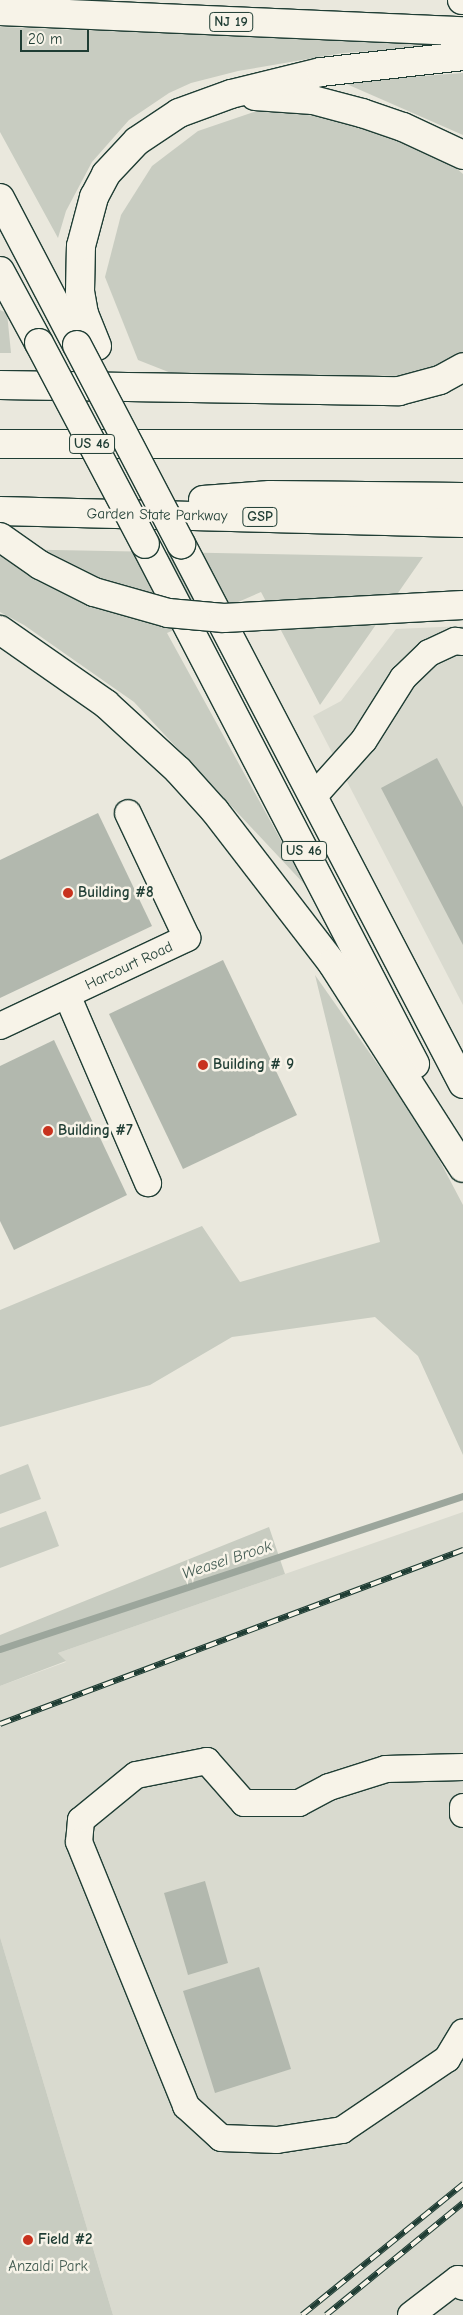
<!DOCTYPE html>
<style>
body{margin:0}
#map{position:relative;width:463px;height:2315px;overflow:hidden;background:#eae8dd;font-family:"Comic Neue",sans-serif}
div>[style]{position:absolute}
[style*='--x']{left:calc(var(--x)*1px);top:calc(var(--y)*1px);width:calc(var(--w)*1px);rotate:calc(var(--a)*1deg)}
.built>*{inset:0;background:#d9dacf}
.green>*{inset:0;background:#c8ccc1}
.stream>*{height:7px;margin:-3.5px;padding:0 3.5px;transform-origin:3.5px;border-radius:3.5px;background:#9ca69c}
.building>*{inset:0;background:#b2b8ae}
.roads{filter:drop-shadow(1px 0 #1f3d34) drop-shadow(-1px 0 #1f3d34) drop-shadow(0 1px #1f3d34) drop-shadow(0 -1px #1f3d34)}
.minor>*{height:26px;margin:-13px;padding:0 13px;transform-origin:13px;border-radius:13px;background:#f7f3e8}
.highway>*{height:28px;margin:-14px;padding:0 14px;transform-origin:14px;border-radius:14px;background:#f7f3e8}
.rail>*{height:5.5px;margin-top:-2.75px;transform-origin:0;background:repeating-linear-gradient(90deg,#f7f3e8 0 11px,#1f3d34 0 22px);box-sizing:border-box;border-block:1px solid #1f3d34}
.bridges{filter:drop-shadow(1px 0 #1f3d34) drop-shadow(-1px 0 #1f3d34) drop-shadow(0 1px #1f3d34) drop-shadow(0 -1px #1f3d34)}
.highway-bridge>*{height:28px;margin:-14px;padding:0 14px;transform-origin:14px;border-radius:14px;background:#f7f3e8}
.dots>*{width:14px;height:14px;translate:-50% -50%;box-sizing:border-box;border:2px solid #f7f3e8;border-radius:50%}
span{translate:-50% -50%;white-space:nowrap;text-align:center;line-height:1.15;-webkit-text-stroke:5px #f7f3e8;paint-order:stroke}
.shield-label span{padding:1px 4px;background:#f7f3e8;border:1px solid;border-radius:4px;-webkit-text-stroke-width:0}
.shield-label{font-size:14px;color:#1f3d34;font-weight:700}
.street-label{font-size:15px;color:#1f3d34}
.poi-label{font-size:15px;color:#1f3d34;font-weight:700}
.left{translate:0 -50%;text-align:left}
.park-label{font-size:15px;color:#415a50}
.water-label{font-size:16px;color:#445c53;font-style:italic}
.scale{position:absolute;left:20px;top:30px;width:69px;height:22px;box-sizing:border-box;border:2px solid #1f3d34;border-top:0;padding-left:6px;font-size:15px;line-height:18px;white-space:nowrap;color:#1f3d34;-webkit-text-stroke:4px #f7f3e8;paint-order:stroke}
</style>
<div id="map">
<div class="built">
<div style="clip-path:polygon(463px 626px,463px 1005px,313px 716px,341px 701px,396px 629px)"></div>
<div style="clip-path:polygon(463px 1512px,463px 2315px,113px 2315px,0 1937px,0 1686px,66px 1662px,58px 1653px)"></div>
</div>
<div class="green">
<div style="clip-path:polygon(0 27px,434px 43px,434px 47px,343px 53px,238px 71px,191px 83px,169px 93px,129px 120px,92px 162px,66px 211px,58px 238px,0 132px)"></div>
<div style="clip-path:polygon(463px 73px,463px 135px,342px 82px)"></div>
<div style="clip-path:polygon(263px 109px,345px 120px,436px 150px,463px 174px,463px 355px,458px 361px,404px 376px,171px 373px,138px 360px,105px 277px,121px 215px,152px 166px,198px 131px)"></div>
<div style="clip-path:polygon(0 310px,7px 313px,11px 353px,0 353px)"></div>
<div style="clip-path:polygon(0 549px,423px 557px,320px 705px,261px 592px,167px 633px,306px 886px,134px 702px,24px 625px,0 612px)"></div>
<div style="clip-path:polygon(315px 975px,423px 1129px,463px 1205px,463px 1455px,418px 1356px,375px 1317px,232px 1337px,150px 1385px,0 1427px,0 1310px,202px 1226px,240px 1282px,380px 1242px)"></div>
<div style="clip-path:polygon(28px 1464px,41px 1499px,0 1514px,0 1475px)"></div>
<div style="clip-path:polygon(46px 1511px,59px 1546px,0 1568px,0 1528px)"></div>
<div style="clip-path:polygon(269px 1527px,285px 1574px,58px 1653px,66px 1661px,0 1686px,0 1635px)"></div>
<div style="clip-path:polygon(0 1937px,113px 2315px,0 2315px)"></div>
</div>
<div class="stream">
<div style="--x:0;--y:1649;--w:488;--a:-18.3"></div>
</div>
<div class="building">
<div style="clip-path:polygon(437px 758px,463px 807px,463px 945px,381px 788px)"></div>
<div style="clip-path:polygon(98px 813px,152px 926px,0 998px,0 860px)"></div>
<div style="clip-path:polygon(223px 960px,297px 1115px,183px 1169px,109px 1014px)"></div>
<div style="clip-path:polygon(54px 1040px,127px 1195px,14px 1250px,0 1221px,0 1066px)"></div>
<div style="clip-path:polygon(205px 1881px,228px 1963px,188px 1975px,164px 1893px)"></div>
<div style="clip-path:polygon(259px 1967px,291px 2069px,215px 2093px,183px 1991px)"></div>
</div>
<div class="roads">
<div class="minor">
<div style="--x:313;--y:797;--w:76;--a:-48.2"></div>
<div style="--x:364;--y:740;--w:73;--a:-57.8"></div>
<div style="--x:403;--y:678;--w:36;--a:-44"></div>
<div style="--x:429;--y:653;--w:29;--a:-25"></div>
<div style="--x:455;--y:641;--w:8;--a:7"></div>
<div style="--x:67;--y:995;--w:205;--a:66.7"></div>
<div style="--x:0;--y:1026;--w:207;--a:-25.2"></div>
<div style="--x:187;--y:938;--w:138;--a:-115.3"></div>
<div style="--x:463;--y:1767;--w:77;--a:178.5"></div>
<div style="--x:386;--y:1769;--w:60;--a:162.5"></div>
<div style="--x:329;--y:1787;--w:34;--a:152"></div>
<div style="--x:299;--y:1803;--w:55;--a:180"></div>
<div style="--x:244;--y:1803;--w:56;--a:-131.4"></div>
<div style="--x:207;--y:1761;--w:72;--a:168.8"></div>
<div style="--x:136;--y:1775;--w:71;--a:140.7"></div>
<div style="--x:81;--y:1820;--w:22;--a:95"></div>
<div style="--x:79;--y:1842;--w:285;--a:67.9"></div>
<div style="--x:186;--y:2106;--w:47;--a:42.4"></div>
<div style="--x:221;--y:2138;--w:56;--a:2"></div>
<div style="--x:277;--y:2140;--w:66;--a:-8.7"></div>
<div style="--x:342;--y:2130;--w:127;--a:-34.1"></div>
<div style="--x:447;--y:2059;--w:31;--a:-59"></div>
<div style="--x:463;--y:1807;--w:7;--a:90"></div>
<div style="--x:411;--y:2315;--w:59;--a:-37.5"></div>
<div style="--x:458;--y:2279;--w:9;--a:58"></div>
</div>
<div class="highway">
<div style="--x:462;--y:0;--w:1;--a:0"></div>
<div style="--x:0;--y:11;--w:463;--a:2.5"></div>
<div style="--x:255;--y:96;--w:58;--a:3.9"></div>
<div style="--x:313;--y:100;--w:51;--a:14.9"></div>
<div style="--x:362;--y:113;--w:43;--a:18.9"></div>
<div style="--x:403;--y:127;--w:66;--a:25"></div>
<div style="--x:0;--y:198;--w:166;--a:62.4"></div>
<div style="--x:0;--y:271;--w:82;--a:61.6"></div>
<div style="--x:97;--y:346;--w:35;--a:-112"></div>
<div style="--x:84;--y:314;--w:22;--a:-100"></div>
<div style="--x:80;--y:292;--w:46;--a:-88.8"></div>
<div style="--x:81;--y:246;--w:51;--a:-75.1"></div>
<div style="--x:94;--y:197;--w:26;--a:-62"></div>
<div style="--x:106;--y:174;--w:45;--a:-46.8"></div>
<div style="--x:137;--y:141;--w:50;--a:-33.7"></div>
<div style="--x:179;--y:113;--w:55;--a:-20.1"></div>
<div style="--x:231;--y:94;--w:93;--a:-13.7"></div>
<div style="--x:321;--y:72;--w:143;--a:-6.4"></div>
<div style="--x:0;--y:385;--w:399;--a:0.9"></div>
<div style="--x:399;--y:391;--w:42;--a:-15"></div>
<div style="--x:440;--y:380;--w:26;--a:-29"></div>
<div style="--x:0;--y:444;--w:463;--a:0"></div>
<div style="--x:203;--y:500;--w:67;--a:-4.3"></div>
<div style="--x:270;--y:495;--w:193;--a:0.6"></div>
<div style="--x:0;--y:511;--w:463;--a:1.5"></div>
<div style="--x:145;--y:544;--w:586;--a:62.56"></div>
<div style="--x:181;--y:544;--w:609;--a:62.43"></div>
<div style="--x:0;--y:630;--w:129;--a:34.9"></div>
<div style="--x:106;--y:704;--w:98;--a:42.5"></div>
<div style="--x:178;--y:770;--w:55;--a:47.9"></div>
<div style="--x:215;--y:811;--w:192;--a:52.4"></div>
<div style="--x:332;--y:963;--w:243;--a:57.4"></div>
</div>
</div>
<div class="rail">
<div style="--x:0;--y:1724;--w:495;--a:-20.6"></div>
<div style="--x:302;--y:2315;--w:208;--a:-39.1"></div>
<div style="--x:326;--y:2315;--w:177;--a:-39.3"></div>
</div>
<div class="bridges">
<div class="highway-bridge">
<div style="--x:39;--y:343;--w:227;--a:62.2"></div>
<div style="--x:77;--y:345;--w:225;--a:62.4"></div>
<div style="--x:0;--y:537;--w:49;--a:35"></div>
<div style="--x:40;--y:565;--w:60;--a:26.6"></div>
<div style="--x:94;--y:592;--w:77;--a:15.8"></div>
<div style="--x:168;--y:613;--w:56;--a:5.1"></div>
<div style="--x:224;--y:618;--w:239;--a:-3.1"></div>
</div>
</div>
<div class="dots">
<div style="left:68px;top:893px;background:#c8321e"></div>
<div style="left:203px;top:1065px;background:#c8321e"></div>
<div style="left:48px;top:1131px;background:#c8321e"></div>
<div style="left:28px;top:2240px;background:#c8321e"></div>
</div>
<div class="shield-label">
<span style="left:231px;top:22px">NJ 19</span>
<span style="left:92px;top:444px">US 46</span>
<span style="left:260px;top:517px">GSP</span>
<span style="left:304px;top:851px">US 46</span>
</div>
<div class="street-label">
<span style="left:157px;top:515px;rotate:1deg">Garden State Parkway</span>
<span style="left:129px;top:966px;rotate:-25deg">Harcourt Road</span>
</div>
<div class="poi-label">
<span class="left" style="left:78px;top:893px">Building #8</span>
<span class="left" style="left:213px;top:1065px">Building # 9</span>
<span class="left" style="left:58px;top:1131px">Building #7</span>
<span class="left" style="left:38px;top:2240px">Field #2</span>
</div>
<div class="park-label">
<span style="left:48px;top:2267px">Anzaldi Park</span>
</div>
<div class="water-label">
<span style="left:227px;top:1560px;rotate:-18deg">Weasel Brook</span>
</div>
<div class="scale">20 m</div>
</div>
